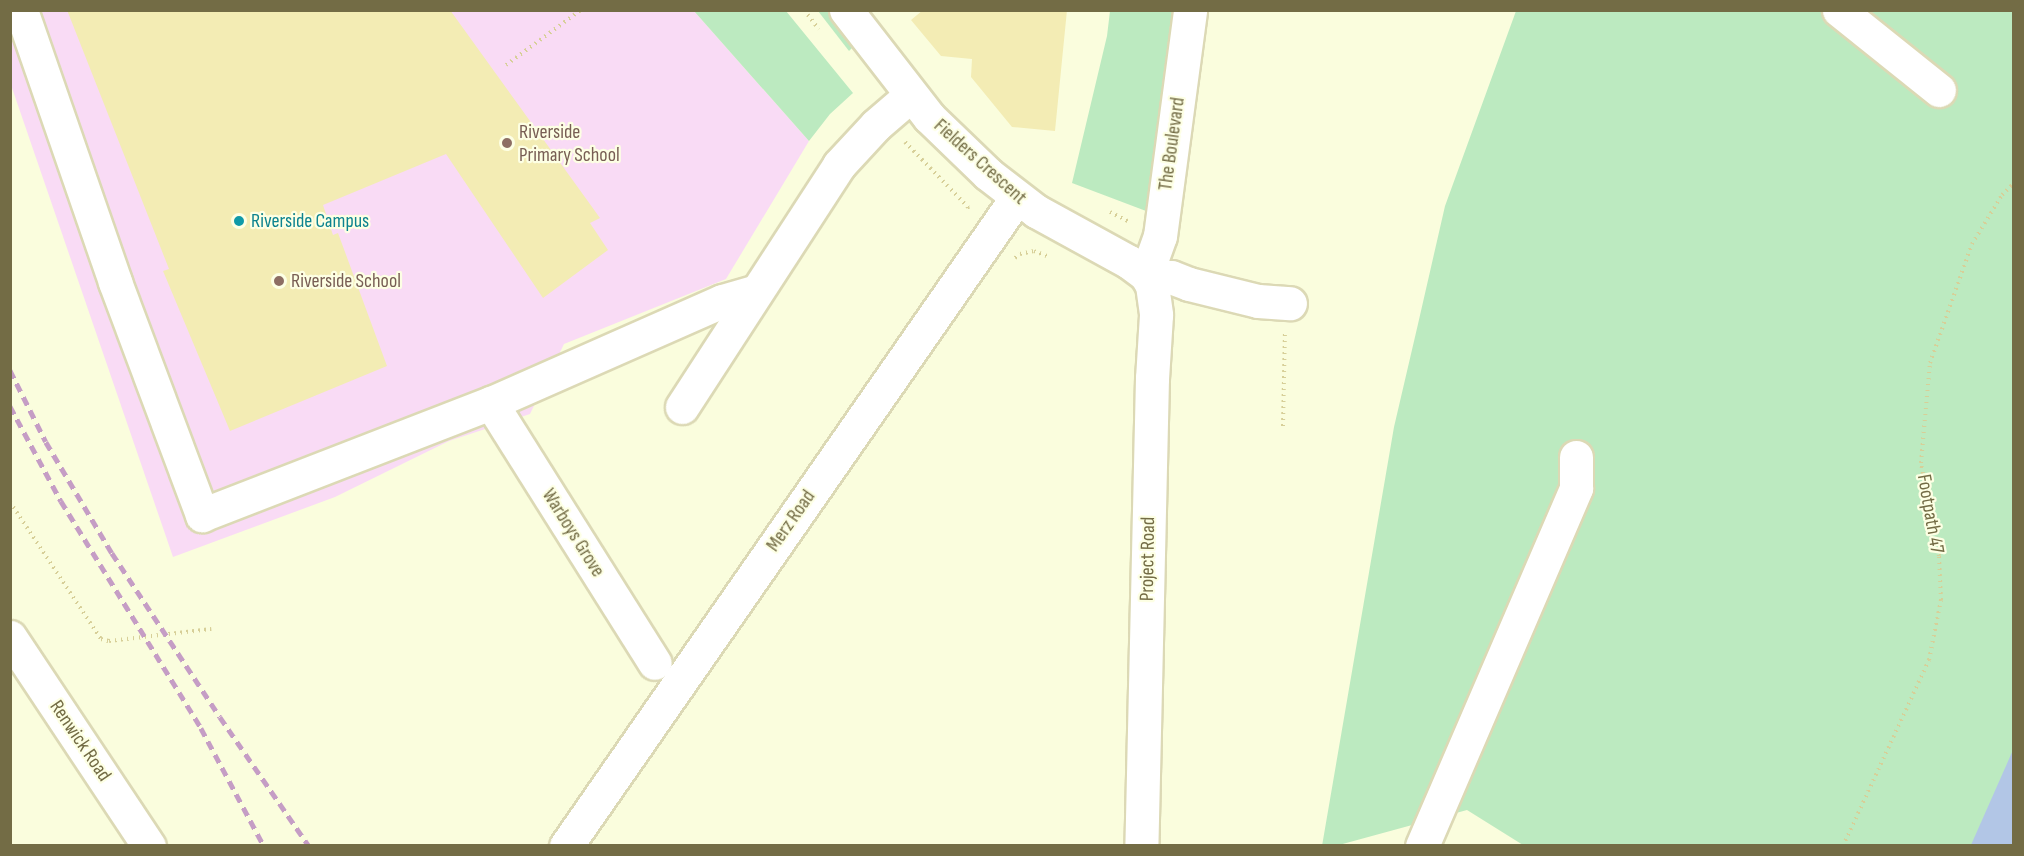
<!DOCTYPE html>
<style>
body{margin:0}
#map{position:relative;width:2024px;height:856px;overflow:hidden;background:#fafddd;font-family:"Sofia Sans Condensed",sans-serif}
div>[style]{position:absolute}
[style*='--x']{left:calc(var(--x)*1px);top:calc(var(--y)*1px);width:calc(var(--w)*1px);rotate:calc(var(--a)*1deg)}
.education>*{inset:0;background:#f9dbf5}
.green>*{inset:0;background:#bceac0}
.water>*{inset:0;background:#b2c6e6}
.building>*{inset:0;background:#f3ecb4}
.path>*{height:4px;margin-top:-2px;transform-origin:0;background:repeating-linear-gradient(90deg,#d7cf98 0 1.5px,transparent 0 6px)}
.roads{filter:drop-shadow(2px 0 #dcd9b5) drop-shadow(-2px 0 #dcd9b5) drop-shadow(0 2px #dcd9b5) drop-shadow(0 -2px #dcd9b5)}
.minor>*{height:33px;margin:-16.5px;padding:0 16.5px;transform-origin:16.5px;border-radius:16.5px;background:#fff}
.rail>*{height:4.5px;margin-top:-2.25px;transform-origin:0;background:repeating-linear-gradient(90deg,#c59dc5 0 9px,transparent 0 15px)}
.dots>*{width:16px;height:16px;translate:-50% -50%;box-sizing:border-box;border:3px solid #fdffe4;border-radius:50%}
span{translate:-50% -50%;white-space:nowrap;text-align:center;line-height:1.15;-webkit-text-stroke:4.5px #fdffe4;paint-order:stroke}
.education-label{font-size:20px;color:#785e54}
.left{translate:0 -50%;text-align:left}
.street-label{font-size:20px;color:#736c45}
.culture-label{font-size:20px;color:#0d838f}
.frame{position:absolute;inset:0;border:12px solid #736c45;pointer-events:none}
</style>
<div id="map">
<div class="education">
<div style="clip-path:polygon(10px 11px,694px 11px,809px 141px,726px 279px,564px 344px,530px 414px,449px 441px,335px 497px,173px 557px,11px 85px)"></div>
</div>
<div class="green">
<div style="clip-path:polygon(694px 11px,786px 11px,853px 93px,830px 114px,809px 141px)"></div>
<div style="clip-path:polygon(818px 11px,827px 11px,854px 46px,849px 51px)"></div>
<div style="clip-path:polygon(1110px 11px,1174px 11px,1146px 211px,1072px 183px,1107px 36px)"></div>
<div style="clip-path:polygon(1516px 11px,2013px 11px,2013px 845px,1523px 845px,1467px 810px,1339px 845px,1322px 846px,1394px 427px,1418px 324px,1445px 206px)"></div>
</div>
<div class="water">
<div style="clip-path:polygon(2013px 750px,2013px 845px,1971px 845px)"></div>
</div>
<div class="building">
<div style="clip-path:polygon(67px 10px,450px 10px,600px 218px,590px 223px,608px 250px,543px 298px,446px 154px,323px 205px,333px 235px,338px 233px,387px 366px,230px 431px,163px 271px,169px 269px)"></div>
<div style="clip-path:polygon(923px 10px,1067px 10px,1055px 131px,1012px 127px,971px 77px,972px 59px,941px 56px,911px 20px)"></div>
</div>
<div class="path">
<div style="--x:804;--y:10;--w:24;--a:52"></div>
<div style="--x:506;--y:65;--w:93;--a:-36.3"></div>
<div style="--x:905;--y:142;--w:91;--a:45.9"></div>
<div style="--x:968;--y:207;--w:3;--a:108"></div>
<div style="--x:1110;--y:212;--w:22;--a:27"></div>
<div style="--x:1015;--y:258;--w:6;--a:-39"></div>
<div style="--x:1020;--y:254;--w:14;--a:-12"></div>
<div style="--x:1034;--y:251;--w:17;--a:21"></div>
<div style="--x:1283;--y:426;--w:93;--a:-88.8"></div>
<div style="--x:10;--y:502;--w:164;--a:56.4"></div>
<div style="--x:101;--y:639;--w:8;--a:14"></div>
<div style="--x:109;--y:641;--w:103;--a:-6.7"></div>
<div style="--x:1843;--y:846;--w:205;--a:-65.2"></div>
<div style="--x:1929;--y:660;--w:61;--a:-78.7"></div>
<div style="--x:1941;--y:600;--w:44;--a:-92.6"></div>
<div style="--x:1939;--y:556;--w:95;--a:-101"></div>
<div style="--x:1921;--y:463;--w:100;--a:-84.9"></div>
<div style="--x:1930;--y:363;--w:126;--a:-70.6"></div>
<div style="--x:1972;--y:244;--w:57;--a:-58.5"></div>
<div style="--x:2002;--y:195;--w:17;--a:-45"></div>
</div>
<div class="roads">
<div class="minor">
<div style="--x:21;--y:10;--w:288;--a:70.9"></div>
<div style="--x:115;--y:282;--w:249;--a:69.5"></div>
<div style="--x:202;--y:515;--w:310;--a:-21.2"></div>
<div style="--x:491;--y:403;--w:253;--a:-23.8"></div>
<div style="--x:722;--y:301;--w:36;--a:-16"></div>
<div style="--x:846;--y:10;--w:135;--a:52.2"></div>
<div style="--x:929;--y:117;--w:82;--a:44"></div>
<div style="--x:988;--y:174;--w:61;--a:37.6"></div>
<div style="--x:1036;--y:211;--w:106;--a:28.7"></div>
<div style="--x:1129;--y:262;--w:21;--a:37"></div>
<div style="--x:1146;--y:275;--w:12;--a:59"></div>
<div style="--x:1152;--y:285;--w:30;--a:82"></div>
<div style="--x:1156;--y:315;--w:63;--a:93.6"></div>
<div style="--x:1152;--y:378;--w:468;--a:91.3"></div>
<div style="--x:1839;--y:10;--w:128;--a:38.7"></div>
<div style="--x:1146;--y:275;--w:41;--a:-70.3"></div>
<div style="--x:1160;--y:236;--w:228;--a:-82.4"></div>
<div style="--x:1146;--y:275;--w:25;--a:5"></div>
<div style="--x:1171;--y:277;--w:19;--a:21"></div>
<div style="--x:1189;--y:284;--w:71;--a:13.8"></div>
<div style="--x:1258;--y:301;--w:32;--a:4"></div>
<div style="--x:491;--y:403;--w:307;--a:57.8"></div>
<div style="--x:682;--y:407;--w:288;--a:-57"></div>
<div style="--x:839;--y:165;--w:54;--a:-47.2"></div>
<div style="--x:876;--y:125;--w:46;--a:-40.6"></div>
<div style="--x:10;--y:637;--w:251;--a:56.4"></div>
<div style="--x:566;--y:846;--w:790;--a:-55.2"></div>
<div style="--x:1422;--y:846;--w:390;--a:-66.7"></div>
<div style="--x:1576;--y:488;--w:31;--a:-90"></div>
</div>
</div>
<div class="rail">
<div style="--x:10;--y:370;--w:80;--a:63.4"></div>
<div style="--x:46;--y:442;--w:129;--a:59.3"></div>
<div style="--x:112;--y:553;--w:196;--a:56.6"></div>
<div style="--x:220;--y:717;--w:157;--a:55.4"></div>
<div style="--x:10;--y:406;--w:108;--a:61.8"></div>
<div style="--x:61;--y:501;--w:267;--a:58.3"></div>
<div style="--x:201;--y:728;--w:134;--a:61.9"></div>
</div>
<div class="dots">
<div style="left:507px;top:143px;background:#8d6e63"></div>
<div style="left:239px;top:221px;background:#0f9aa8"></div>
<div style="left:279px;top:281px;background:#8d6e63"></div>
</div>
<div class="education-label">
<span class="left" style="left:519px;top:144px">Riverside<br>Primary School</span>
<span class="left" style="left:291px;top:281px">Riverside School</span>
</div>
<div class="street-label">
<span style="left:1172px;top:144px;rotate:-82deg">The Boulevard</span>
<span style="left:980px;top:162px;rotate:42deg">Fielders Crescent</span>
<span style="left:1930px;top:514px;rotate:80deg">Footpath 47</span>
<span style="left:791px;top:521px;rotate:-55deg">Merz Road</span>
<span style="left:573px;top:533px;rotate:58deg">Warboys Grove</span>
<span style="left:1148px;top:559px;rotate:-89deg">Project Road</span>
<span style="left:80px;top:741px;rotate:56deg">Renwick Road</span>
</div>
<div class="culture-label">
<span class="left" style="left:251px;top:221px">Riverside Campus</span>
</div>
<div class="frame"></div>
</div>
